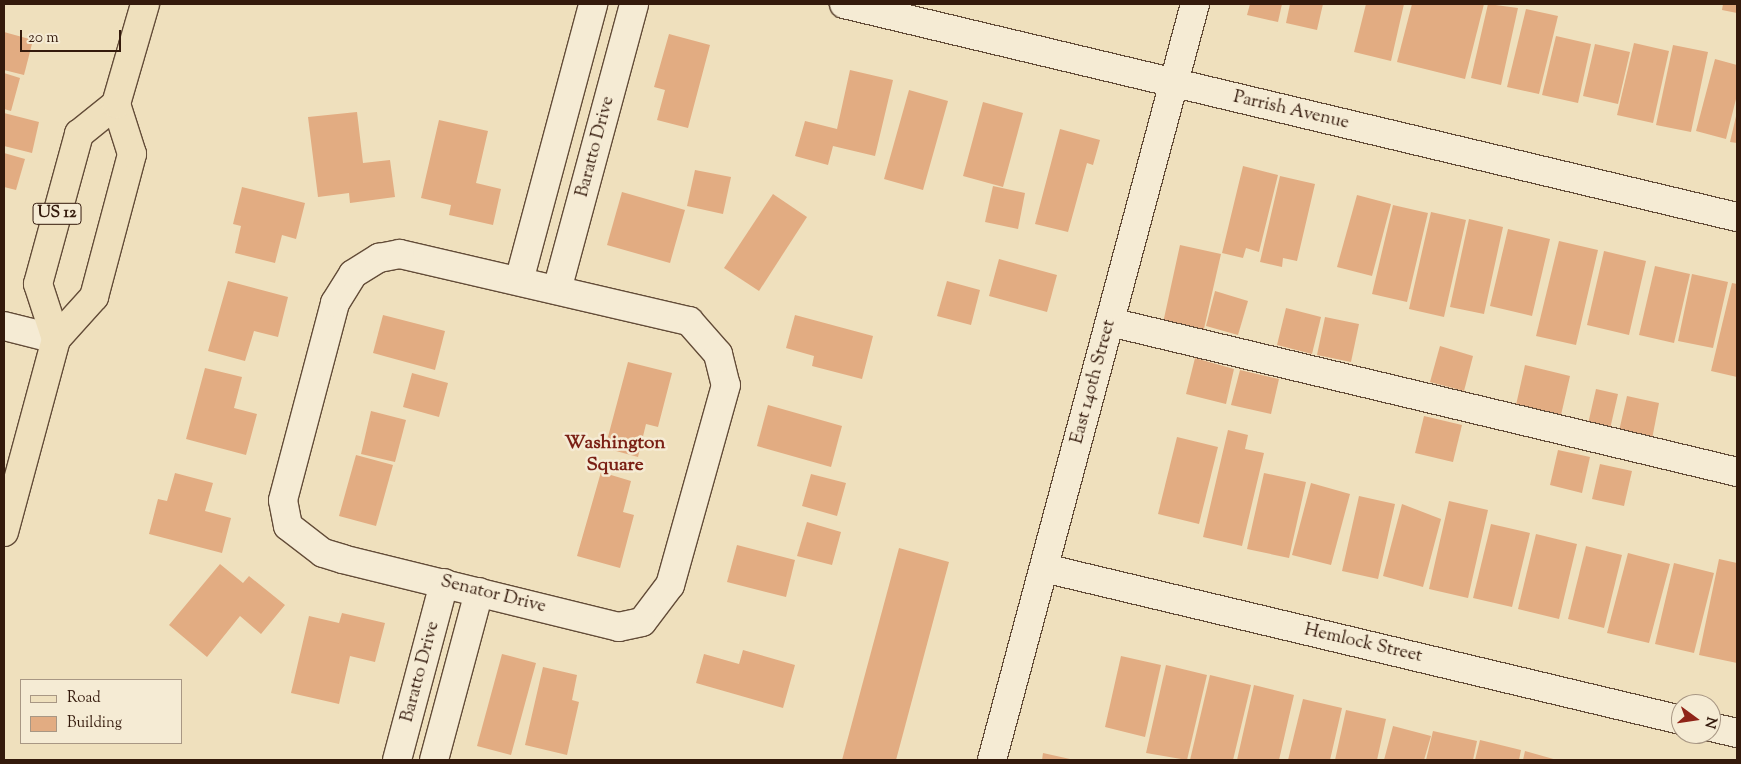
<!DOCTYPE html>
<style>
body{margin:0}
#map{position:relative;width:1741px;height:764px;overflow:hidden;background:#efe0bd;font-family:"Sorts Mill Goudy",serif}
div>[style]{position:absolute}
[style*='--x']{left:calc(var(--x)*1px);top:calc(var(--y)*1px);width:calc(var(--w)*1px);rotate:calc(var(--a)*1deg)}
.building>*{inset:0;background:#e2ac82}
.roads{filter:drop-shadow(1px 0 #634c38) drop-shadow(-1px 0 #634c38) drop-shadow(0 1px #634c38) drop-shadow(0 -1px #634c38)}
.minor>*{height:28px;margin:-14px;padding:0 14px;transform-origin:14px;border-radius:14px;background:#f5ebd4}
.major>*{height:28px;margin:-14px;padding:0 14px;transform-origin:14px;border-radius:14px;background:#efe0bd}
span{translate:-50% -50%;white-space:nowrap;text-align:center;line-height:1.15;-webkit-text-stroke:5px #f5ebd4;paint-order:stroke}
.shield-label span{padding:1px 4px;background:#f5ebd4;border:1px solid;border-radius:4px;-webkit-text-stroke-width:0}
.shield-label{font-size:16px;color:#341a0c;font-weight:700}
.street-label{font-size:18px;color:#341a0c}
.neighbourhood-label{font-size:19px;color:#7a1f14;font-weight:700}
.frame{position:absolute;inset:0;border:5px solid #341a0c;pointer-events:none}
.legend{position:absolute;left:20px;top:679px;width:162px;height:65px;box-sizing:border-box;background:#f5ebd4;border:1px solid #a89784;margin:0;padding:6px 9px;list-style:none;font-size:15px;color:#341a0c}
.legend li{display:flex;align-items:center;gap:10px;height:25px}
.legend b{width:25px;border:1px solid #a89784}
.north{position:absolute;left:1671px;top:694px;width:50px;height:50px;box-sizing:border-box;background:#f5ebd4;border:1px solid #a89784;border-radius:50%;rotate:104deg;font-size:14px;font-weight:700;line-height:20px;text-align:center;color:#341a0c}
.north::after{content:'';display:block;margin:auto;width:18px;height:22px;background:#8f2418;clip-path:polygon(50% 0,100% 100%,50% 72%,0 100%)}
.scale{position:absolute;left:20px;top:30px;width:101px;height:22px;box-sizing:border-box;border:2px solid #341a0c;border-top:0;padding-left:6px;font-size:15px;line-height:18px;white-space:nowrap;color:#341a0c;-webkit-text-stroke:4px #f5ebd4;paint-order:stroke}
</style>
<div id="map">
<div class="building">
<div style="clip-path:polygon(1250px 4px,1282px 4px,1278px 22px,1247px 15px)"></div>
<div style="clip-path:polygon(1290px 4px,1323px 4px,1317px 30px,1286px 23px)"></div>
<div style="clip-path:polygon(1366px 4px,1404px 4px,1391px 61px,1354px 52px)"></div>
<div style="clip-path:polygon(1412px 4px,1484px 4px,1465px 79px,1397px 62px)"></div>
<div style="clip-path:polygon(1488px 4px,1518px 8px,1501px 85px,1471px 78px)"></div>
<div style="clip-path:polygon(1723px 4px,1737px 4px,1737px 13px,1722px 10px)"></div>
<div style="clip-path:polygon(1526px 9px,1558px 16px,1539px 94px,1507px 87px)"></div>
<div style="clip-path:polygon(4px 32px,33px 40px,24px 75px,4px 70px)"></div>
<div style="clip-path:polygon(669px 34px,710px 45px,688px 128px,657px 120px,665px 90px,654px 87px)"></div>
<div style="clip-path:polygon(1556px 36px,1591px 44px,1578px 103px,1542px 95px)"></div>
<div style="clip-path:polygon(1634px 43px,1669px 51px,1653px 123px,1617px 115px)"></div>
<div style="clip-path:polygon(1595px 44px,1630px 52px,1618px 104px,1583px 96px)"></div>
<div style="clip-path:polygon(1673px 45px,1708px 52px,1691px 132px,1656px 125px)"></div>
<div style="clip-path:polygon(1715px 59px,1737px 65px,1737px 95px,1726px 139px,1696px 131px)"></div>
<div style="clip-path:polygon(850px 70px,893px 80px,875px 156px,833px 146px,828px 165px,795px 156px,805px 121px,837px 129px)"></div>
<div style="clip-path:polygon(4px 73px,20px 78px,11px 111px,4px 109px)"></div>
<div style="clip-path:polygon(909px 90px,948px 101px,923px 190px,884px 179px)"></div>
<div style="clip-path:polygon(983px 102px,1023px 113px,1003px 187px,963px 176px)"></div>
<div style="clip-path:polygon(357px 112px,363px 163px,390px 160px,395px 197px,350px 203px,349px 193px,318px 197px,308px 117px)"></div>
<div style="clip-path:polygon(1737px 112px,1737px 143px,1730px 142px)"></div>
<div style="clip-path:polygon(4px 113px,39px 122px,32px 153px,4px 146px)"></div>
<div style="clip-path:polygon(439px 120px,488px 131px,476px 183px,501px 189px,493px 225px,449px 215px,451px 205px,421px 198px)"></div>
<div style="clip-path:polygon(1060px 129px,1100px 140px,1093px 165px,1087px 163px,1068px 232px,1035px 224px)"></div>
<div style="clip-path:polygon(4px 153px,25px 159px,16px 190px,4px 187px)"></div>
<div style="clip-path:polygon(1243px 166px,1278px 175px,1259px 252px,1246px 248px,1243px 258px,1222px 253px)"></div>
<div style="clip-path:polygon(695px 170px,731px 177px,723px 214px,687px 206px)"></div>
<div style="clip-path:polygon(1280px 176px,1315px 184px,1297px 261px,1283px 258px,1282px 267px,1260px 262px)"></div>
<div style="clip-path:polygon(993px 186px,1025px 193px,1018px 229px,985px 222px)"></div>
<div style="clip-path:polygon(242px 187px,305px 203px,296px 239px,282px 235px,275px 263px,235px 253px,241px 226px,233px 224px)"></div>
<div style="clip-path:polygon(622px 192px,685px 210px,670px 263px,607px 245px)"></div>
<div style="clip-path:polygon(773px 194px,807px 217px,759px 291px,724px 268px)"></div>
<div style="clip-path:polygon(1357px 195px,1391px 204px,1372px 276px,1337px 267px)"></div>
<div style="clip-path:polygon(1393px 205px,1428px 213px,1407px 302px,1372px 294px)"></div>
<div style="clip-path:polygon(1431px 212px,1466px 220px,1444px 317px,1409px 309px)"></div>
<div style="clip-path:polygon(1469px 219px,1503px 227px,1484px 314px,1450px 307px)"></div>
<div style="clip-path:polygon(1508px 229px,1550px 239px,1532px 316px,1490px 306px)"></div>
<div style="clip-path:polygon(1559px 241px,1598px 250px,1576px 345px,1536px 336px)"></div>
<div style="clip-path:polygon(1180px 245px,1221px 254px,1203px 333px,1163px 323px)"></div>
<div style="clip-path:polygon(1604px 251px,1646px 261px,1629px 335px,1587px 325px)"></div>
<div style="clip-path:polygon(999px 259px,1057px 275px,1047px 312px,989px 296px)"></div>
<div style="clip-path:polygon(1655px 266px,1690px 274px,1674px 343px,1639px 335px)"></div>
<div style="clip-path:polygon(1692px 274px,1728px 282px,1713px 348px,1678px 341px)"></div>
<div style="clip-path:polygon(228px 281px,288px 297px,278px 337px,254px 331px,245px 361px,208px 351px)"></div>
<div style="clip-path:polygon(947px 281px,980px 290px,971px 325px,937px 316px)"></div>
<div style="clip-path:polygon(1732px 283px,1737px 284px,1737px 377px,1711px 371px)"></div>
<div style="clip-path:polygon(1215px 291px,1248px 301px,1238px 335px,1206px 326px)"></div>
<div style="clip-path:polygon(1286px 308px,1321px 317px,1312px 354px,1277px 345px)"></div>
<div style="clip-path:polygon(383px 315px,445px 331px,435px 370px,373px 353px)"></div>
<div style="clip-path:polygon(795px 315px,873px 336px,862px 379px,812px 366px,814px 356px,786px 348px)"></div>
<div style="clip-path:polygon(1325px 317px,1359px 324px,1351px 362px,1317px 355px)"></div>
<div style="clip-path:polygon(1440px 346px,1473px 356px,1464px 391px,1430px 382px)"></div>
<div style="clip-path:polygon(1195px 358px,1234px 369px,1226px 404px,1186px 394px)"></div>
<div style="clip-path:polygon(628px 362px,672px 373px,658px 427px,646px 424px,638px 457px,605px 448px)"></div>
<div style="clip-path:polygon(1525px 365px,1570px 376px,1561px 415px,1516px 405px)"></div>
<div style="clip-path:polygon(205px 368px,242px 377px,234px 408px,257px 414px,246px 455px,186px 439px)"></div>
<div style="clip-path:polygon(1240px 370px,1279px 379px,1271px 414px,1231px 405px)"></div>
<div style="clip-path:polygon(412px 373px,448px 383px,439px 417px,403px 407px)"></div>
<div style="clip-path:polygon(1596px 389px,1618px 394px,1610px 429px,1588px 424px)"></div>
<div style="clip-path:polygon(1627px 396px,1659px 403px,1652px 439px,1619px 431px)"></div>
<div style="clip-path:polygon(768px 405px,842px 426px,831px 467px,757px 446px)"></div>
<div style="clip-path:polygon(371px 411px,406px 420px,395px 462px,361px 454px)"></div>
<div style="clip-path:polygon(1424px 416px,1462px 425px,1453px 462px,1415px 453px)"></div>
<div style="clip-path:polygon(1228px 430px,1248px 435px,1245px 449px,1264px 453px,1242px 546px,1203px 537px)"></div>
<div style="clip-path:polygon(1177px 437px,1218px 447px,1199px 524px,1158px 514px)"></div>
<div style="clip-path:polygon(1558px 450px,1590px 457px,1582px 493px,1550px 485px)"></div>
<div style="clip-path:polygon(356px 455px,393px 465px,376px 526px,339px 516px)"></div>
<div style="clip-path:polygon(1600px 464px,1632px 471px,1624px 506px,1592px 499px)"></div>
<div style="clip-path:polygon(601px 472px,631px 481px,623px 512px,634px 515px,620px 568px,577px 556px)"></div>
<div style="clip-path:polygon(175px 473px,213px 483px,205px 511px,231px 518px,222px 553px,149px 534px,158px 499px,167px 501px)"></div>
<div style="clip-path:polygon(1264px 473px,1306px 482px,1289px 558px,1247px 549px)"></div>
<div style="clip-path:polygon(811px 474px,846px 483px,837px 516px,802px 506px)"></div>
<div style="clip-path:polygon(1311px 483px,1350px 494px,1331px 565px,1292px 555px)"></div>
<div style="clip-path:polygon(1359px 496px,1395px 504px,1378px 579px,1342px 571px)"></div>
<div style="clip-path:polygon(1449px 501px,1488px 510px,1468px 598px,1429px 589px)"></div>
<div style="clip-path:polygon(1402px 504px,1441px 519px,1423px 587px,1383px 576px)"></div>
<div style="clip-path:polygon(807px 522px,841px 532px,832px 565px,797px 556px)"></div>
<div style="clip-path:polygon(1491px 524px,1530px 533px,1512px 607px,1473px 598px)"></div>
<div style="clip-path:polygon(1536px 534px,1577px 544px,1559px 619px,1518px 609px)"></div>
<div style="clip-path:polygon(737px 545px,795px 560px,786px 597px,727px 582px)"></div>
<div style="clip-path:polygon(1586px 546px,1622px 555px,1604px 628px,1568px 619px)"></div>
<div style="clip-path:polygon(899px 548px,949px 562px,896px 760px,842px 760px)"></div>
<div style="clip-path:polygon(1628px 553px,1670px 564px,1649px 643px,1607px 633px)"></div>
<div style="clip-path:polygon(1719px 559px,1737px 563px,1737px 663px,1699px 655px)"></div>
<div style="clip-path:polygon(1674px 563px,1714px 573px,1694px 653px,1655px 644px)"></div>
<div style="clip-path:polygon(220px 564px,243px 583px,249px 576px,285px 605px,261px 634px,240px 616px,207px 657px,169px 625px)"></div>
<div style="clip-path:polygon(342px 613px,385px 623px,375px 662px,350px 656px,339px 704px,291px 693px,309px 616px,339px 623px)"></div>
<div style="clip-path:polygon(743px 650px,795px 665px,783px 708px,696px 683px,704px 654px,739px 664px)"></div>
<div style="clip-path:polygon(502px 654px,536px 663px,511px 755px,477px 746px)"></div>
<div style="clip-path:polygon(1121px 656px,1161px 665px,1145px 737px,1105px 727px)"></div>
<div style="clip-path:polygon(1166px 665px,1207px 675px,1187px 760px,1146px 753px)"></div>
<div style="clip-path:polygon(543px 667px,577px 675px,572px 700px,579px 702px,567px 755px,525px 745px)"></div>
<div style="clip-path:polygon(1210px 675px,1251px 685px,1233px 760px,1190px 760px)"></div>
<div style="clip-path:polygon(1254px 685px,1294px 695px,1279px 760px,1237px 760px)"></div>
<div style="clip-path:polygon(1303px 699px,1342px 708px,1330px 760px,1288px 760px)"></div>
<div style="clip-path:polygon(1346px 710px,1386px 719px,1377px 760px,1335px 760px)"></div>
<div style="clip-path:polygon(1393px 726px,1431px 736px,1424px 760px,1384px 760px)"></div>
<div style="clip-path:polygon(1433px 731px,1477px 741px,1473px 760px,1426px 760px)"></div>
<div style="clip-path:polygon(1480px 740px,1521px 750px,1519px 760px,1475px 760px)"></div>
<div style="clip-path:polygon(1525px 751px,1557px 760px,1523px 760px)"></div>
<div style="clip-path:polygon(1043px 753px,1070px 759px,1070px 760px,1042px 760px)"></div>
</div>
<div class="roads">
<div class="minor">
<div style="--x:844;--y:4;--w:918;--a:13.42"></div>
<div style="--x:400;--y:254;--w:297;--a:13.1"></div>
<div style="--x:689;--y:321;--w:44;--a:48.7"></div>
<div style="--x:718;--y:354;--w:32;--a:76"></div>
<div style="--x:726;--y:385;--w:208;--a:105.6"></div>
<div style="--x:670;--y:585;--w:46;--a:127.1"></div>
<div style="--x:642;--y:622;--w:24;--a:168"></div>
<div style="--x:619;--y:627;--w:284;--a:-166.2"></div>
<div style="--x:343;--y:559;--w:21;--a:-163"></div>
<div style="--x:323;--y:553;--w:44;--a:-142.4"></div>
<div style="--x:288;--y:526;--w:26;--a:-101"></div>
<div style="--x:283;--y:500;--w:204;--a:-75.2"></div>
<div style="--x:335;--y:303;--w:34;--a:-58"></div>
<div style="--x:353;--y:274;--w:31;--a:-32"></div>
<div style="--x:379;--y:258;--w:21;--a:-11"></div>
<div style="--x:519;--y:281;--w:287;--a:-75"></div>
<div style="--x:557;--y:290;--w:296;--a:-74.9"></div>
<div style="--x:1110;--y:322;--w:645;--a:13.45"></div>
<div style="--x:4;--y:326;--w:54;--a:14"></div>
<div style="--x:1044;--y:568;--w:655;--a:13.42"></div>
<div style="--x:1711;--y:727;--w:27;--a:13"></div>
<div style="--x:397;--y:760;--w:183;--a:-75.1"></div>
<div style="--x:434;--y:760;--w:174;--a:-75"></div>
<div style="--x:992;--y:760;--w:783;--a:-74.97"></div>
</div>
<div class="major">
<div style="--x:56;--y:339;--w:58;--a:-108.1"></div>
<div style="--x:38;--y:284;--w:156;--a:-74.7"></div>
<div style="--x:79;--y:134;--w:48;--a:-39"></div>
<div style="--x:4;--y:532;--w:200;--a:-74.9"></div>
<div style="--x:56;--y:339;--w:57;--a:-47.9"></div>
<div style="--x:94;--y:297;--w:148;--a:-75.1"></div>
<div style="--x:132;--y:154;--w:52;--a:-107.7"></div>
<div style="--x:116;--y:104;--w:104;--a:-73.8"></div>
</div>
</div>
<div class="shield-label">
<span style="left:57px;top:214px">US 12</span>
</div>
<div class="street-label">
<span style="left:1291px;top:111px;rotate:13deg">Parrish Avenue</span>
<span style="left:596px;top:147px;rotate:-75deg">Baratto Drive</span>
<span style="left:1094px;top:382px;rotate:-75deg">East 140th Street</span>
<span style="left:493px;top:595px;rotate:14deg">Senator Drive</span>
<span style="left:1363px;top:644px;rotate:13deg">Hemlock Street</span>
<span style="left:421px;top:672px;rotate:-75deg">Baratto Drive</span>
</div>
<div class="neighbourhood-label">
<span style="left:615px;top:455px">Washington<br>Square</span>
</div>
<div class="frame"></div>
<ul class="legend">
<li><b style="height:6px;background:#efe0bd"></b>Road</li>
<li><b style="height:14px;background:#e2ac82"></b>Building</li>
</ul>
<div class="north">N</div>
<div class="scale">20 m</div>
</div>
